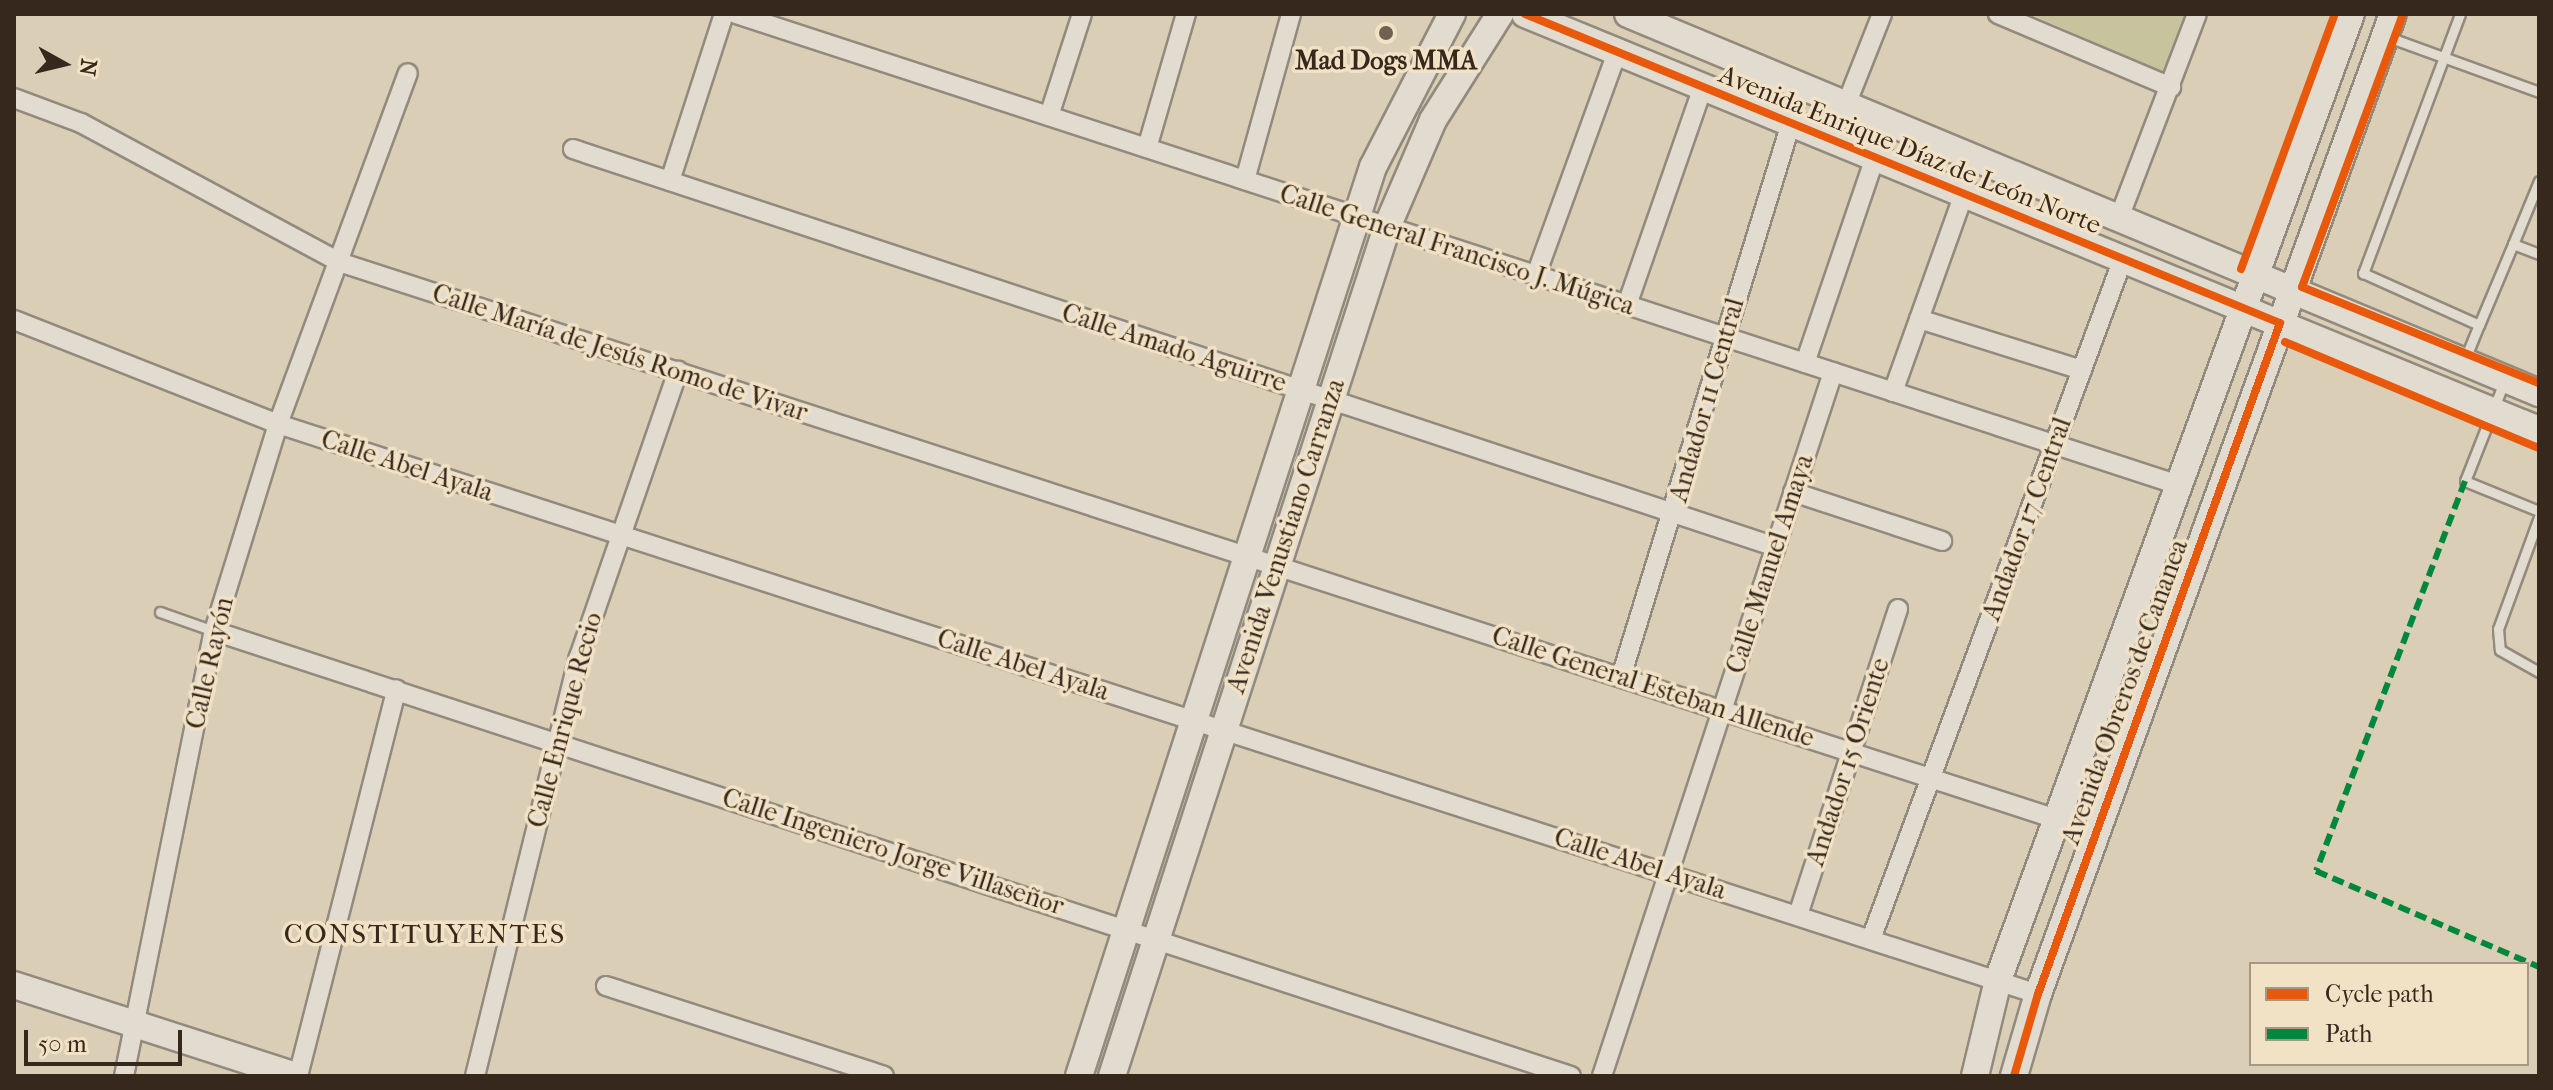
<!DOCTYPE html>
<meta charset="utf-8">
<style>
body{margin:0}
#map{position:relative;width:2553px;height:1090px;overflow:hidden;background:#daceb7;font-family:"IM FELL French Canon",serif}
div>[style]{position:absolute}
[style*='--x']{left:calc(var(--x)*1px);top:calc(var(--y)*1px);width:calc(var(--w)*1px);rotate:calc(var(--a)*1deg)}
.green>*{inset:0;background:#c7c49d}
.roads{filter:drop-shadow(2px 0 #928a7c) drop-shadow(-2px 0 #928a7c) drop-shadow(0 2px #928a7c) drop-shadow(0 -2px #928a7c)}
.lane>*{height:9px;margin:-4.5px;padding:0 4.5px;transform-origin:4.5px;border-radius:4.5px;background:#e2dcd0}
.street>*{height:18px;margin:-9px;padding:0 9px;transform-origin:9px;border-radius:9px;background:#e2dcd0}
.secondary>*{height:26px;margin:-13px;padding:0 13px;transform-origin:13px;border-radius:13px;background:#e2dcd0}
.quiet>*{height:6px;margin-top:-3px;transform-origin:0;background:repeating-linear-gradient(90deg,#00873e 0 12px,transparent 0 18px)}
.cycleway>*{height:8px;margin:-4px;padding:0 4px;transform-origin:4px;border-radius:4px;background:#e8590c}
.dots>*{width:22px;height:22px;translate:-50% -50%;box-sizing:border-box;border:4px solid #f1e2c6;border-radius:50%}
span{translate:-50% -50%;white-space:nowrap;text-align:center;line-height:1.15;-webkit-text-stroke:7px #f1e2c6;paint-order:stroke}
.poi-label{font-size:26px;color:#36281d;font-weight:700}
.street-label{font-size:26px;color:#36281d}
.neighbourhood-label{font-size:28px;color:#36281d;letter-spacing:2px}
.frame{position:absolute;inset:0;border:16px solid #36281d;pointer-events:none}
.legend{position:absolute;left:2249px;top:962px;width:280px;height:104px;box-sizing:border-box;background:#f1e2c6;border:2px solid #a69882;margin:0;padding:10px 14px;list-style:none;font-size:24px;color:#36281d}
.legend li{display:flex;align-items:center;gap:16px;height:40px}
.legend b{width:40px;border:2px solid #a69882}
.north{position:absolute;left:24px;top:24px;width:80px;height:80px;-webkit-text-stroke:6px #f1e2c6;paint-order:stroke;rotate:98deg;font-size:22px;font-weight:700;line-height:32px;text-align:center;color:#36281d}
.north::after{content:'';display:block;margin:auto;width:28px;height:36px;background:#36281d;clip-path:polygon(50% 0,100% 100%,50% 72%,0 100%)}
.scale{position:absolute;left:24px;top:1030px;width:158px;height:36px;box-sizing:border-box;border:4px solid #36281d;border-top:0;padding-left:10px;font-size:24px;line-height:28px;white-space:nowrap;color:#36281d;-webkit-text-stroke:6px #f1e2c6;paint-order:stroke}
</style>
<div id="map">
<div class="green">
<div style="clip-path:polygon(2030px 14px,2192px 14px,2170px 75px)"></div>
</div>
<div class="roads">
<div class="lane">
<div style="--x:2460;--y:14;--w:277;--a:110.5"></div>
<div style="--x:2363;--y:273;--w:127;--a:24.1"></div>
<div style="--x:2479;--y:325;--w:88;--a:-67.2"></div>
<div style="--x:2513;--y:244;--w:28;--a:21"></div>
<div style="--x:2388;--y:37;--w:161;--a:20"></div>
<div style="--x:2513;--y:244;--w:68;--a:-67.6"></div>
<div style="--x:2465;--y:359;--w:37;--a:-68"></div>
<div style="--x:2504;--y:382;--w:106;--a:111.5"></div>
<div style="--x:2465;--y:481;--w:80;--a:22.1"></div>
<div style="--x:2539;--y:517;--w:119;--a:110.1"></div>
<div style="--x:2498;--y:629;--w:21;--a:85"></div>
<div style="--x:2500;--y:650;--w:45;--a:29.4"></div>
<div style="--x:160;--y:612;--w:57;--a:19.4"></div>
</div>
<div class="street">
<div style="--x:736;--y:14;--w:1518;--a:18.08"></div>
<div style="--x:1998;--y:14;--w:188;--a:22.9"></div>
<div style="--x:14;--y:98;--w:72;--a:20.5"></div>
<div style="--x:81;--y:123;--w:293;--a:28.3"></div>
<div style="--x:339;--y:262;--w:1805;--a:17.97"></div>
<div style="--x:1846;--y:105;--w:98;--a:-68.4"></div>
<div style="--x:1049;--y:116;--w:107;--a:-72.1"></div>
<div style="--x:1147;--y:148;--w:140;--a:-73.8"></div>
<div style="--x:573;--y:149;--w:1267;--a:18.31"></div>
<div style="--x:1245;--y:180;--w:172;--a:-74.5"></div>
<div style="--x:670;--y:181;--w:176;--a:-72.1"></div>
<div style="--x:2119;--y:218;--w:218;--a:-69.1"></div>
<div style="--x:1536;--y:275;--w:237;--a:-70"></div>
<div style="--x:1627;--y:305;--w:231;--a:-70.8"></div>
<div style="--x:1919;--y:319;--w:171;--a:17.4"></div>
<div style="--x:14;--y:320;--w:284;--a:21.5"></div>
<div style="--x:278;--y:424;--w:1850;--a:17.95"></div>
<div style="--x:1805;--y:363;--w:218;--a:-71.2"></div>
<div style="--x:1893;--y:392;--w:210;--a:-70.3"></div>
<div style="--x:1793;--y:492;--w:157;--a:18.2"></div>
<div style="--x:214;--y:631;--w:1428;--a:18.16"></div>
<div style="--x:1621;--y:677;--w:579;--a:-72.94"></div>
<div style="--x:1798;--y:915;--w:322;--a:-71.9"></div>
<div style="--x:1871;--y:939;--w:725;--a:-69.67"></div>
<div style="--x:606;--y:986;--w:292;--a:17.9"></div>
<div style="--x:124;--y:1076;--w:454;--a:-78.6"></div>
<div style="--x:214;--y:631;--w:217;--a:-72.8"></div>
<div style="--x:278;--y:424;--w:374;--a:-69.7"></div>
<div style="--x:298;--y:1076;--w:399;--a:-75.7"></div>
<div style="--x:475;--y:1076;--w:432;--a:-76.1"></div>
<div style="--x:579;--y:657;--w:303;--a:-70.9"></div>
<div style="--x:1602;--y:1076;--w:741;--a:-71.83"></div>
</div>
<div class="secondary">
<div style="--x:1525;--y:14;--w:1096;--a:22.31"></div>
<div style="--x:1628;--y:14;--w:987;--a:22.59"></div>
<div style="--x:14;--y:985;--w:295;--a:17.9"></div>
<div style="--x:1079;--y:1076;--w:955;--a:-72.08"></div>
<div style="--x:1373;--y:167;--w:172;--a:-62.7"></div>
<div style="--x:1112;--y:1076;--w:892;--a:-72.05"></div>
<div style="--x:1387;--y:227;--w:116;--a:-66.7"></div>
<div style="--x:1433;--y:120;--w:125;--a:-57.7"></div>
<div style="--x:1975;--y:1076;--w:99;--a:-76.5"></div>
<div style="--x:1998;--y:980;--w:1028;--a:-69.93"></div>
<div style="--x:2014;--y:1076;--w:85;--a:-73.7"></div>
<div style="--x:2038;--y:994;--w:1042;--a:-70.09"></div>
</div>
</div>
<div class="quiet">
<div style="--x:2465;--y:481;--w:417;--a:110.9"></div>
<div style="--x:2316;--y:871;--w:243;--a:23.3"></div>
</div>
<div class="cycleway">
<div style="--x:1525;--y:14;--w:816;--a:22.26"></div>
<div style="--x:2280;--y:323;--w:713;--a:109.83"></div>
<div style="--x:2038;--y:994;--w:85;--a:106.3"></div>
<div style="--x:2403;--y:14;--w:291;--a:110.3"></div>
<div style="--x:2302;--y:287;--w:256;--a:22.1"></div>
<div style="--x:2241;--y:269;--w:272;--a:-69.8"></div>
<div style="--x:2285;--y:342;--w:275;--a:22.7"></div>
</div>
<div class="dots">
<div style="left:1386px;top:33px;background:#6f6253"></div>
</div>
<div class="poi-label">
<span style="left:1386px;top:61px">Mad Dogs MMA</span>
</div>
<div class="street-label">
<span style="left:1910px;top:150px;rotate:22deg">Avenida Enrique Díaz de León Norte</span>
<span style="left:1457px;top:250px;rotate:18deg">Calle General Francisco J. Múgica</span>
<span style="left:1174px;top:348px;rotate:18deg">Calle Amado Aguirre</span>
<span style="left:620px;top:353px;rotate:18deg">Calle María de Jesús Romo de Vivar</span>
<span style="left:1707px;top:400px;rotate:-74deg">Andador 11 Central</span>
<span style="left:407px;top:466px;rotate:18deg">Calle Abel Ayala</span>
<span style="left:2027px;top:519px;rotate:-70deg">Andador 17 Central</span>
<span style="left:1286px;top:536px;rotate:-72deg">Avenida Venustiano Carranza</span>
<span style="left:1770px;top:564px;rotate:-72deg">Calle Manuel Amaya</span>
<span style="left:210px;top:663px;rotate:-77deg">Calle Rayón</span>
<span style="left:1023px;top:665px;rotate:18deg">Calle Abel Ayala</span>
<span style="left:1653px;top:687px;rotate:18deg">Calle General Esteban Allende</span>
<span style="left:2125px;top:692px;rotate:-70deg">Avenida Obreros de Cananea</span>
<span style="left:565px;top:720px;rotate:-75deg">Calle Enrique Recio</span>
<span style="left:1848px;top:762px;rotate:-72deg">Andador 15 Oriente</span>
<span style="left:893px;top:852px;rotate:18deg">Calle Ingeniero Jorge Villaseñor</span>
<span style="left:1640px;top:864px;rotate:18deg">Calle Abel Ayala</span>
</div>
<div class="neighbourhood-label">
<span style="left:425px;top:934px">CONSTITUYENTES</span>
</div>
<div class="frame"></div>
<ul class="legend">
<li><b style="height:10px;background:#e8590c"></b>Cycle path</li>
<li><b style="height:10px;background:#00873e"></b>Path</li>
</ul>
<div class="north">N</div>
<div class="scale">50 m</div>
</div>
